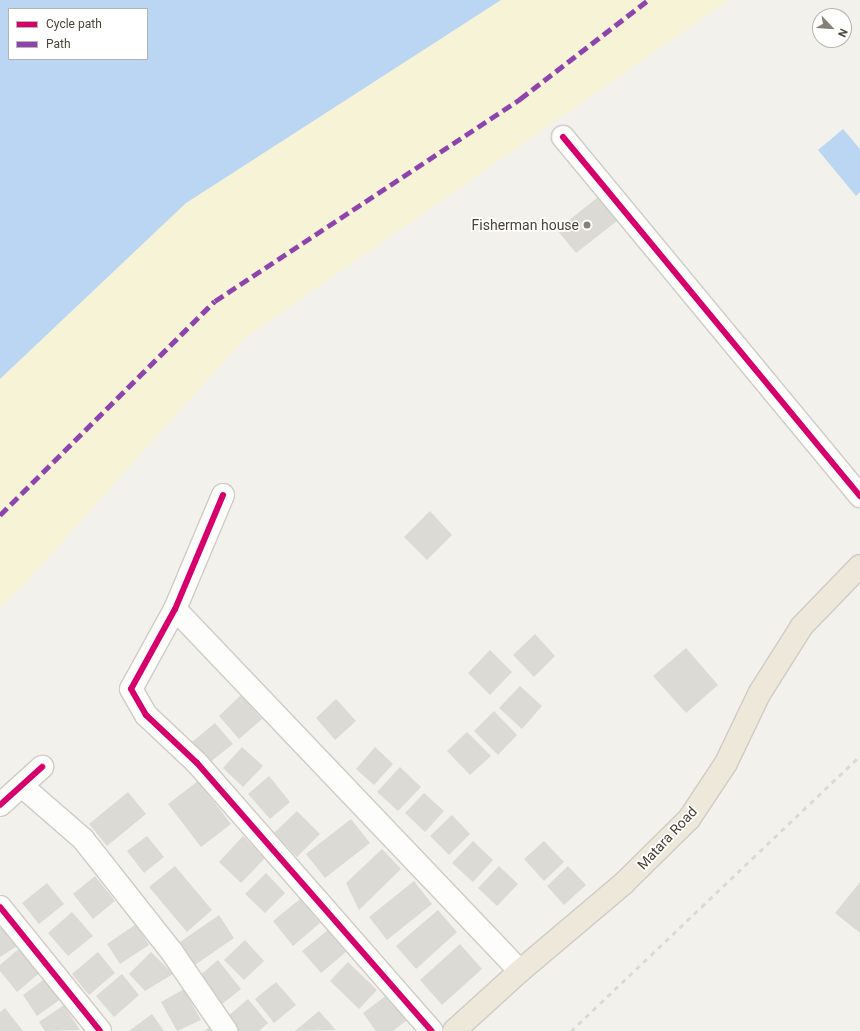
<!DOCTYPE html>
<style>
body{margin:0}
#map{position:relative;width:860px;height:1031px;overflow:hidden;background:#f2f1ec;font-family:Roboto,sans-serif}
div>[style]{position:absolute}
[style*='--x']{left:calc(var(--x)*1px);top:calc(var(--y)*1px);width:calc(var(--w)*1px);rotate:calc(var(--a)*1deg)}
.sand>*{inset:0;background:#f6f3d6}
.water>*{inset:0;background:#bbd6f2}
.building>*{inset:0;background:#dcdad4}
.roads{filter:drop-shadow(1px 0 #ceccc6) drop-shadow(-1px 0 #ceccc6) drop-shadow(0 1px #ceccc6) drop-shadow(0 -1px #ceccc6)}
.minor>*{height:22px;margin:-11px;padding:0 11px;transform-origin:11px;border-radius:11px;background:#fdfdfc}
.highway>*{height:22px;margin:-11px;padding:0 11px;transform-origin:11px;border-radius:11px;background:#ede8da}
.rail>*{height:3px;margin-top:-1.5px;transform-origin:0;background:repeating-linear-gradient(90deg,#dadad9 0 5px,transparent 0 10px)}
.quiet>*{height:5px;margin-top:-2.5px;transform-origin:0;background:repeating-linear-gradient(90deg,#8e44ad 0 10px,transparent 0 15px)}
.cycleway>*{height:6px;margin:-3px;padding:0 3px;transform-origin:3px;border-radius:3px;background:#d6006c}
.dots>*{width:11px;height:11px;translate:-50% -50%;box-sizing:border-box;border:2px solid #fff;border-radius:50%}
span{translate:-50% -50%;white-space:nowrap;text-align:center;line-height:1.15;-webkit-text-stroke:3.5px #fff;paint-order:stroke}
.poi-label{font-size:14px;color:#4a4437}
.right{translate:-100% -50%;text-align:right}
.street-label{font-size:14px;color:#4a4437}
.legend{position:absolute;left:8px;top:8px;width:140px;height:52px;box-sizing:border-box;background:#fff;border:1px solid #b7b4af;margin:0;padding:5px 7px;list-style:none;font-size:12px;color:#4a4437}
.legend li{display:flex;align-items:center;gap:8px;height:20px}
.legend b{width:20px;border:1px solid #b7b4af}
.north{position:absolute;left:812px;top:8px;width:40px;height:40px;box-sizing:border-box;background:#fff;border:1px solid #b7b4af;border-radius:50%;rotate:115deg;font-size:11px;font-weight:700;line-height:16px;text-align:center;color:#4a4437}
.north::after{content:'';display:block;margin:auto;width:14px;height:18px;background:#858176;clip-path:polygon(50% 0,100% 100%,50% 72%,0 100%)}
</style>
<div id="map">
<div class="sand">
<div style="clip-path:polygon(501px 0,729px 0,245px 338px,24px 585px,0 608px,0 379px,186px 203px)"></div>
</div>
<div class="water">
<div style="clip-path:polygon(evenodd,0 0,501px 0,186px 203px,0 379px,0 0,9px 9px,147px 9px,147px 59px,9px 59px,9px 9px)"></div>
<div style="clip-path:polygon(843px 129px,860px 149px,860px 192px,856px 196px,818px 150px)"></div>
</div>
<div class="building">
<div style="clip-path:polygon(598px 197px,617px 221px,576px 253px,557px 230px)"></div>
<div style="clip-path:polygon(430px 511px,452px 535px,427px 560px,404px 537px)"></div>
<div style="clip-path:polygon(535px 634px,555px 656px,534px 677px,513px 655px)"></div>
<div style="clip-path:polygon(686px 648px,718px 685px,686px 713px,653px 676px)"></div>
<div style="clip-path:polygon(490px 650px,512px 672px,490px 695px,468px 673px)"></div>
<div style="clip-path:polygon(520px 686px,542px 706px,522px 729px,499px 708px)"></div>
<div style="clip-path:polygon(241px 695px,262px 719px,239px 739px,219px 716px)"></div>
<div style="clip-path:polygon(336px 699px,356px 721px,335px 740px,316px 718px)"></div>
<div style="clip-path:polygon(494px 711px,517px 735px,498px 755px,474px 731px)"></div>
<div style="clip-path:polygon(215px 723px,233px 744px,209px 763px,192px 742px)"></div>
<div style="clip-path:polygon(467px 732px,491px 756px,470px 775px,447px 751px)"></div>
<div style="clip-path:polygon(242px 747px,263px 766px,243px 787px,223px 768px)"></div>
<div style="clip-path:polygon(375px 747px,393px 764px,374px 785px,356px 769px)"></div>
<div style="clip-path:polygon(400px 767px,421px 787px,398px 811px,377px 792px)"></div>
<div style="clip-path:polygon(269px 776px,290px 802px,270px 819px,248px 794px)"></div>
<div style="clip-path:polygon(198px 781px,231px 824px,201px 847px,168px 804px)"></div>
<div style="clip-path:polygon(128px 792px,146px 814px,107px 846px,89px 824px)"></div>
<div style="clip-path:polygon(424px 793px,444px 811px,425px 832px,405px 813px)"></div>
<div style="clip-path:polygon(297px 811px,320px 834px,297px 857px,274px 833px)"></div>
<div style="clip-path:polygon(452px 815px,470px 834px,449px 855px,430px 836px)"></div>
<div style="clip-path:polygon(351px 819px,370px 843px,325px 878px,306px 854px)"></div>
<div style="clip-path:polygon(147px 836px,164px 857px,144px 873px,127px 851px)"></div>
<div style="clip-path:polygon(243px 836px,265px 858px,241px 883px,219px 862px)"></div>
<div style="clip-path:polygon(473px 841px,493px 860px,473px 882px,452px 863px)"></div>
<div style="clip-path:polygon(544px 841px,564px 862px,544px 881px,524px 859px)"></div>
<div style="clip-path:polygon(382px 849px,401px 869px,359px 910px,346px 883px)"></div>
<div style="clip-path:polygon(175px 866px,212px 910px,187px 932px,149px 887px)"></div>
<div style="clip-path:polygon(499px 866px,518px 884px,497px 906px,478px 888px)"></div>
<div style="clip-path:polygon(568px 866px,586px 885px,564px 905px,547px 886px)"></div>
<div style="clip-path:polygon(266px 873px,285px 893px,265px 913px,245px 894px)"></div>
<div style="clip-path:polygon(95px 876px,115px 901px,93px 919px,73px 894px)"></div>
<div style="clip-path:polygon(414px 881px,432px 904px,387px 940px,369px 917px)"></div>
<div style="clip-path:polygon(860px 882px,860px 933px,835px 913px)"></div>
<div style="clip-path:polygon(47px 883px,64px 904px,39px 924px,22px 903px)"></div>
<div style="clip-path:polygon(300px 899px,320px 923px,293px 946px,273px 921px)"></div>
<div style="clip-path:polygon(438px 910px,457px 932px,416px 969px,396px 946px)"></div>
<div style="clip-path:polygon(72px 912px,93px 936px,68px 956px,48px 933px)"></div>
<div style="clip-path:polygon(219px 915px,234px 938px,195px 965px,180px 942px)"></div>
<div style="clip-path:polygon(8px 922px,22px 943px,0 957px,0 928px)"></div>
<div style="clip-path:polygon(136px 924px,149px 945px,120px 964px,107px 944px)"></div>
<div style="clip-path:polygon(328px 930px,346px 952px,321px 973px,302px 951px)"></div>
<div style="clip-path:polygon(245px 940px,264px 961px,244px 980px,224px 960px)"></div>
<div style="clip-path:polygon(460px 944px,482px 969px,442px 1005px,420px 980px)"></div>
<div style="clip-path:polygon(23px 945px,43px 970px,17px 992px,0 971px,0 965px)"></div>
<div style="clip-path:polygon(98px 952px,115px 973px,89px 995px,72px 974px)"></div>
<div style="clip-path:polygon(151px 952px,173px 974px,145px 991px,129px 974px)"></div>
<div style="clip-path:polygon(218px 960px,241px 989px,221px 1005px,198px 977px)"></div>
<div style="clip-path:polygon(348px 962px,377px 990px,359px 1009px,330px 981px)"></div>
<div style="clip-path:polygon(122px 974px,139px 995px,114px 1017px,96px 996px)"></div>
<div style="clip-path:polygon(50px 975px,65px 996px,37px 1016px,23px 995px)"></div>
<div style="clip-path:polygon(276px 982px,296px 1005px,274px 1023px,255px 999px)"></div>
<div style="clip-path:polygon(184px 989px,201px 1020px,177px 1031px,161px 1002px)"></div>
<div style="clip-path:polygon(387px 995px,407px 1020px,393px 1031px,376px 1031px,363px 1013px)"></div>
<div style="clip-path:polygon(248px 999px,268px 1023px,259px 1031px,239px 1031px,227px 1017px)"></div>
<div style="clip-path:polygon(64px 1005px,80px 1030px,45px 1031px,39px 1022px)"></div>
<div style="clip-path:polygon(5px 1008px,23px 1031px,0 1031px,0 1012px)"></div>
<div style="clip-path:polygon(319px 1011px,336px 1030px,295px 1031px)"></div>
<div style="clip-path:polygon(152px 1014px,164px 1031px,129px 1031px)"></div>
<div style="clip-path:polygon(210px 1027px,213px 1031px,204px 1031px)"></div>
</div>
<div class="roads">
<div class="minor">
<div style="--x:563;--y:137;--w:466;--a:50.4"></div>
<div style="--x:223;--y:495;--w:124;--a:112.8"></div>
<div style="--x:175;--y:609;--w:91;--a:118.8"></div>
<div style="--x:131;--y:689;--w:30;--a:60"></div>
<div style="--x:146;--y:715;--w:70;--a:43.3"></div>
<div style="--x:197;--y:763;--w:356;--a:48.8"></div>
<div style="--x:175;--y:609;--w:500;--a:46.38"></div>
<div style="--x:22;--y:786;--w:81;--a:41"></div>
<div style="--x:83;--y:839;--w:144;--a:51.8"></div>
<div style="--x:172;--y:952;--w:96;--a:55.6"></div>
<div style="--x:0;--y:805;--w:57;--a:-42.1"></div>
<div style="--x:0;--y:907;--w:159;--a:51.1"></div>
</div>
<div class="highway">
<div style="--x:454;--y:1031;--w:89;--a:-42.3"></div>
<div style="--x:520;--y:971;--w:135;--a:-40.2"></div>
<div style="--x:623;--y:884;--w:93;--a:-44.6"></div>
<div style="--x:689;--y:819;--w:67;--a:-56.5"></div>
<div style="--x:726;--y:763;--w:76;--a:-64.4"></div>
<div style="--x:759;--y:694;--w:80;--a:-57.7"></div>
<div style="--x:802;--y:626;--w:83;--a:-46"></div>
</div>
</div>
<div class="rail">
<div style="--x:571;--y:1031;--w:399;--a:-43.6"></div>
</div>
<div class="quiet">
<div style="--x:0;--y:515;--w:303;--a:-44.9"></div>
<div style="--x:215;--y:301;--w:366;--a:-33.5"></div>
<div style="--x:520;--y:99;--w:162;--a:-37.7"></div>
</div>
<div class="cycleway">
<div style="--x:563;--y:137;--w:466;--a:50.4"></div>
<div style="--x:223;--y:495;--w:124;--a:112.8"></div>
<div style="--x:175;--y:609;--w:91;--a:118.8"></div>
<div style="--x:131;--y:689;--w:30;--a:60"></div>
<div style="--x:146;--y:715;--w:70;--a:43.3"></div>
<div style="--x:197;--y:763;--w:356;--a:48.8"></div>
<div style="--x:0;--y:805;--w:57;--a:-42.1"></div>
<div style="--x:0;--y:907;--w:159;--a:51.1"></div>
</div>
<div class="dots">
<div style="left:587px;top:225px;background:#858176"></div>
</div>
<div class="poi-label">
<span class="right" style="left:579px;top:225px">Fisherman house</span>
</div>
<div class="street-label">
<span style="left:667px;top:838px;rotate:-47deg">Matara Road</span>
</div>
<ul class="legend">
<li><b style="height:5px;background:#d6006c"></b>Cycle path</li>
<li><b style="height:5px;background:#8e44ad"></b>Path</li>
</ul>
<div class="north">N</div>
</div>
